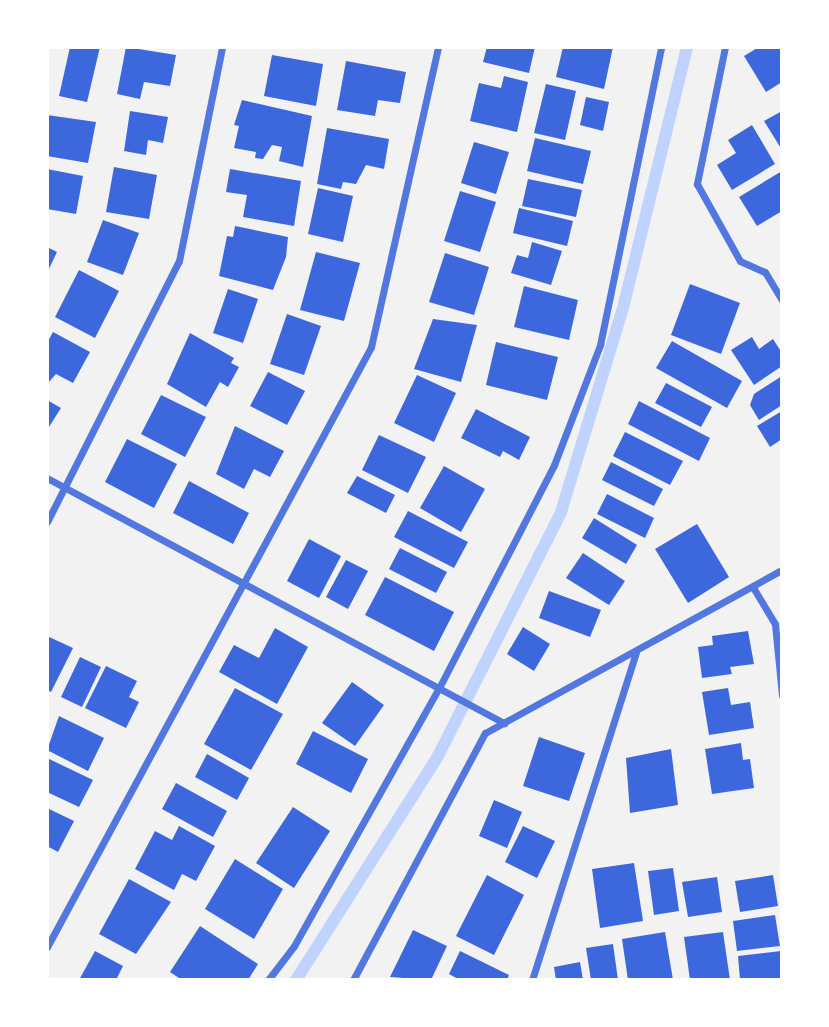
<!DOCTYPE html>
<style>
body{margin:0}
#map{position:relative;width:829px;height:1027px;overflow:hidden;background:#f2f2f2;font-family:"Alegreya Sans",sans-serif}
div>[style]{position:absolute}
[style*='--x']{left:calc(var(--x)*1px);top:calc(var(--y)*1px);width:calc(var(--w)*1px);rotate:calc(var(--a)*1deg)}
.stream>*{height:12px;margin:-6px;padding:0 6px;transform-origin:6px;border-radius:6px;background:#bfd3fe}
.building>*{inset:0;background:#3d67dc}
.minor>*{height:7px;margin:-3.5px;padding:0 3.5px;transform-origin:3.5px;border-radius:3.5px;background:#5277de}
span{translate:-50% -50%;white-space:nowrap;text-align:center;line-height:1.15;-webkit-text-stroke:6px #fff;paint-order:stroke}
.frame{position:absolute;inset:0;border:49px solid #fff;pointer-events:none}
</style>
<div id="map">
<div class="stream">
<div style="--x:296;--y:980;--w:265;--a:-57.6"></div>
<div style="--x:438;--y:756;--w:273;--a:-63.2"></div>
<div style="--x:561;--y:512;--w:217;--a:-73.1"></div>
<div style="--x:624;--y:304;--w:265;--a:-76.2"></div>
</div>
<div class="building">
<div style="clip-path:polygon(70px 47px,100px 47px,87px 102px,59px 96px)"></div>
<div style="clip-path:polygon(126px 47px,176px 55px,170px 86px,144px 82px,140px 99px,117px 94px)"></div>
<div style="clip-path:polygon(487px 47px,535px 47px,529px 73px,483px 62px)"></div>
<div style="clip-path:polygon(563px 47px,613px 47px,604px 89px,556px 77px)"></div>
<div style="clip-path:polygon(759px 47px,782px 49px,782px 82px,766px 92px,744px 56px)"></div>
<div style="clip-path:polygon(272px 55px,323px 64px,316px 106px,264px 96px)"></div>
<div style="clip-path:polygon(346px 61px,406px 72px,400px 103px,378px 100px,375px 116px,337px 110px)"></div>
<div style="clip-path:polygon(504px 76px,528px 82px,517px 132px,470px 121px,479px 83px,501px 88px)"></div>
<div style="clip-path:polygon(546px 84px,576px 91px,565px 140px,534px 133px)"></div>
<div style="clip-path:polygon(586px 97px,609px 102px,603px 131px,580px 125px)"></div>
<div style="clip-path:polygon(242px 100px,312px 116px,303px 167px,279px 161px,282px 147px,272px 145px,263px 159px,255px 158px,256px 152px,234px 148px,239px 126px,234px 125px)"></div>
<div style="clip-path:polygon(130px 111px,168px 117px,163px 143px,148px 140px,146px 155px,124px 151px)"></div>
<div style="clip-path:polygon(782px 111px,782px 150px,764px 121px)"></div>
<div style="clip-path:polygon(47px 115px,96px 122px,88px 163px,47px 156px)"></div>
<div style="clip-path:polygon(752px 125px,775px 164px,732px 190px,717px 165px,736px 153px,728px 140px)"></div>
<div style="clip-path:polygon(327px 128px,389px 139px,384px 169px,366px 165px,356px 184px,343px 182px,341px 189px,317px 184px)"></div>
<div style="clip-path:polygon(535px 138px,591px 151px,583px 184px,527px 171px)"></div>
<div style="clip-path:polygon(474px 142px,509px 152px,496px 194px,461px 183px)"></div>
<div style="clip-path:polygon(114px 167px,157px 175px,149px 219px,106px 212px)"></div>
<div style="clip-path:polygon(47px 169px,83px 176px,76px 214px,47px 209px)"></div>
<div style="clip-path:polygon(230px 169px,301px 181px,294px 226px,243px 217px,247px 195px,226px 192px)"></div>
<div style="clip-path:polygon(782px 171px,782px 211px,757px 226px,739px 197px)"></div>
<div style="clip-path:polygon(528px 179px,582px 190px,576px 217px,522px 206px)"></div>
<div style="clip-path:polygon(318px 188px,353px 196px,343px 242px,308px 234px)"></div>
<div style="clip-path:polygon(460px 191px,496px 202px,480px 252px,444px 241px)"></div>
<div style="clip-path:polygon(519px 208px,573px 221px,567px 246px,513px 233px)"></div>
<div style="clip-path:polygon(103px 220px,139px 233px,123px 275px,87px 262px)"></div>
<div style="clip-path:polygon(235px 226px,288px 237px,286px 257px,273px 290px,219px 276px,227px 236px,233px 237px)"></div>
<div style="clip-path:polygon(532px 242px,562px 251px,551px 285px,511px 273px,517px 255px,528px 258px)"></div>
<div style="clip-path:polygon(47px 247px,57px 252px,47px 273px)"></div>
<div style="clip-path:polygon(316px 252px,360px 263px,344px 321px,300px 310px)"></div>
<div style="clip-path:polygon(445px 253px,489px 267px,474px 315px,429px 302px)"></div>
<div style="clip-path:polygon(79px 270px,119px 291px,95px 338px,55px 317px)"></div>
<div style="clip-path:polygon(690px 284px,740px 303px,721px 354px,671px 335px)"></div>
<div style="clip-path:polygon(524px 286px,578px 300px,569px 340px,514px 327px)"></div>
<div style="clip-path:polygon(228px 289px,258px 299px,243px 343px,213px 333px)"></div>
<div style="clip-path:polygon(287px 314px,321px 326px,304px 375px,270px 364px)"></div>
<div style="clip-path:polygon(433px 319px,477px 325px,461px 382px,414px 369px)"></div>
<div style="clip-path:polygon(53px 332px,90px 352px,73px 383px,56px 374px,47px 384px,47px 343px)"></div>
<div style="clip-path:polygon(190px 333px,234px 358px,231px 363px,239px 367px,228px 387px,220px 382px,206px 407px,167px 384px)"></div>
<div style="clip-path:polygon(752px 337px,759px 349px,773px 339px,782px 353px,782px 366px,754px 385px,731px 350px)"></div>
<div style="clip-path:polygon(672px 341px,742px 381px,727px 408px,656px 368px)"></div>
<div style="clip-path:polygon(496px 342px,558px 357px,547px 400px,486px 385px)"></div>
<div style="clip-path:polygon(268px 372px,305px 391px,287px 425px,250px 406px)"></div>
<div style="clip-path:polygon(417px 375px,456px 393px,434px 442px,394px 423px)"></div>
<div style="clip-path:polygon(782px 376px,782px 405px,759px 420px,750px 405px,754px 394px)"></div>
<div style="clip-path:polygon(666px 383px,712px 407px,701px 427px,655px 403px)"></div>
<div style="clip-path:polygon(161px 395px,206px 417px,185px 457px,141px 434px)"></div>
<div style="clip-path:polygon(47px 400px,61px 408px,47px 430px)"></div>
<div style="clip-path:polygon(639px 401px,710px 438px,699px 461px,628px 424px)"></div>
<div style="clip-path:polygon(476px 409px,530px 437px,519px 460px,503px 451px,500px 457px,461px 438px)"></div>
<div style="clip-path:polygon(782px 411px,782px 439px,770px 447px,757px 426px)"></div>
<div style="clip-path:polygon(235px 426px,284px 451px,270px 477px,254px 469px,244px 489px,216px 474px)"></div>
<div style="clip-path:polygon(625px 432px,683px 461px,670px 485px,613px 456px)"></div>
<div style="clip-path:polygon(379px 435px,426px 457px,408px 493px,362px 470px)"></div>
<div style="clip-path:polygon(127px 439px,177px 464px,154px 508px,105px 482px)"></div>
<div style="clip-path:polygon(611px 462px,663px 489px,654px 506px,602px 480px)"></div>
<div style="clip-path:polygon(444px 466px,485px 489px,461px 532px,420px 508px)"></div>
<div style="clip-path:polygon(357px 476px,395px 495px,386px 513px,347px 493px)"></div>
<div style="clip-path:polygon(189px 481px,249px 513px,233px 544px,173px 513px)"></div>
<div style="clip-path:polygon(607px 494px,654px 518px,645px 538px,597px 514px)"></div>
<div style="clip-path:polygon(408px 511px,468px 542px,454px 568px,394px 537px)"></div>
<div style="clip-path:polygon(594px 518px,637px 545px,626px 564px,582px 538px)"></div>
<div style="clip-path:polygon(697px 524px,729px 577px,688px 603px,655px 549px)"></div>
<div style="clip-path:polygon(309px 539px,341px 556px,319px 598px,287px 581px)"></div>
<div style="clip-path:polygon(400px 548px,447px 572px,436px 593px,389px 569px)"></div>
<div style="clip-path:polygon(583px 553px,625px 581px,609px 605px,566px 578px)"></div>
<div style="clip-path:polygon(346px 560px,368px 571px,348px 609px,326px 597px)"></div>
<div style="clip-path:polygon(385px 577px,454px 612px,434px 651px,365px 615px)"></div>
<div style="clip-path:polygon(549px 591px,601px 610px,590px 637px,539px 618px)"></div>
<div style="clip-path:polygon(523px 627px,550px 644px,534px 671px,507px 654px)"></div>
<div style="clip-path:polygon(275px 628px,308px 647px,277px 704px,219px 672px,234px 645px,259px 658px)"></div>
<div style="clip-path:polygon(748px 631px,754px 664px,730px 667px,732px 674px,702px 678px,698px 647px,713px 645px,712px 636px)"></div>
<div style="clip-path:polygon(47px 636px,73px 648px,51px 692px,47px 690px)"></div>
<div style="clip-path:polygon(80px 657px,101px 667px,82px 707px,61px 697px)"></div>
<div style="clip-path:polygon(106px 666px,137px 681px,129px 697px,139px 702px,126px 728px,85px 708px)"></div>
<div style="clip-path:polygon(352px 682px,384px 705px,355px 746px,322px 723px)"></div>
<div style="clip-path:polygon(235px 688px,283px 714px,251px 770px,204px 744px)"></div>
<div style="clip-path:polygon(728px 688px,731px 705px,750px 702px,754px 728px,709px 735px,702px 692px)"></div>
<div style="clip-path:polygon(59px 716px,104px 738px,88px 771px,47px 750px)"></div>
<div style="clip-path:polygon(313px 731px,368px 759px,351px 793px,296px 764px)"></div>
<div style="clip-path:polygon(539px 737px,585px 753px,569px 801px,523px 786px)"></div>
<div style="clip-path:polygon(741px 743px,743px 760px,750px 759px,754px 788px,712px 794px,705px 749px)"></div>
<div style="clip-path:polygon(671px 749px,678px 805px,630px 813px,626px 758px)"></div>
<div style="clip-path:polygon(207px 754px,249px 778px,237px 800px,195px 777px)"></div>
<div style="clip-path:polygon(47px 758px,93px 780px,79px 807px,47px 792px)"></div>
<div style="clip-path:polygon(176px 783px,227px 811px,213px 837px,162px 809px)"></div>
<div style="clip-path:polygon(494px 800px,522px 812px,507px 848px,479px 836px)"></div>
<div style="clip-path:polygon(293px 807px,330px 831px,294px 888px,256px 863px)"></div>
<div style="clip-path:polygon(47px 808px,74px 821px,58px 852px,47px 846px)"></div>
<div style="clip-path:polygon(179px 826px,215px 846px,196px 881px,182px 874px,174px 890px,135px 869px,155px 831px,172px 840px)"></div>
<div style="clip-path:polygon(523px 826px,555px 841px,537px 878px,505px 862px)"></div>
<div style="clip-path:polygon(235px 859px,283px 889px,254px 939px,205px 909px)"></div>
<div style="clip-path:polygon(634px 863px,643px 921px,600px 928px,592px 869px)"></div>
<div style="clip-path:polygon(673px 868px,679px 911px,654px 915px,648px 871px)"></div>
<div style="clip-path:polygon(487px 875px,524px 895px,494px 955px,456px 936px)"></div>
<div style="clip-path:polygon(773px 875px,778px 906px,740px 912px,735px 881px)"></div>
<div style="clip-path:polygon(717px 877px,722px 912px,688px 917px,682px 882px)"></div>
<div style="clip-path:polygon(129px 879px,171px 902px,136px 954px,99px 934px)"></div>
<div style="clip-path:polygon(775px 915px,780px 946px,737px 951px,733px 921px)"></div>
<div style="clip-path:polygon(200px 926px,258px 964px,248px 980px,182px 980px,170px 972px)"></div>
<div style="clip-path:polygon(413px 930px,447px 946px,431px 980px,390px 977px)"></div>
<div style="clip-path:polygon(665px 932px,673px 980px,628px 980px,622px 939px)"></div>
<div style="clip-path:polygon(723px 932px,730px 980px,690px 980px,684px 937px)"></div>
<div style="clip-path:polygon(613px 944px,618px 980px,591px 980px,586px 948px)"></div>
<div style="clip-path:polygon(95px 951px,123px 966px,116px 980px,79px 980px)"></div>
<div style="clip-path:polygon(460px 951px,509px 975px,507px 980px,460px 980px,449px 974px)"></div>
<div style="clip-path:polygon(781px 951px,781px 978px,740px 980px,738px 956px)"></div>
<div style="clip-path:polygon(580px 962px,583px 980px,556px 980px,554px 967px)"></div>
</div>
<div class="minor">
<div style="--x:725;--y:47;--w:140;--a:101.6"></div>
<div style="--x:697;--y:184;--w:88;--a:60.8"></div>
<div style="--x:740;--y:261;--w:27;--a:24"></div>
<div style="--x:765;--y:272;--w:33;--a:59"></div>
<div style="--x:47;--y:478;--w:519;--a:28.2"></div>
<div style="--x:47;--y:522;--w:292;--a:-63.2"></div>
<div style="--x:179;--y:261;--w:218;--a:-78.6"></div>
<div style="--x:754;--y:589;--w:41;--a:59"></div>
<div style="--x:775;--y:624;--w:71;--a:84.4"></div>
<div style="--x:47;--y:947;--w:682;--a:-61.63"></div>
<div style="--x:371;--y:347;--w:307;--a:-77.4"></div>
<div style="--x:268;--y:980;--w:43;--a:-52.6"></div>
<div style="--x:294;--y:946;--w:296;--a:-60.7"></div>
<div style="--x:439;--y:688;--w:251;--a:-62.7"></div>
<div style="--x:554;--y:465;--w:129;--a:-69"></div>
<div style="--x:600;--y:345;--w:304;--a:-78.4"></div>
<div style="--x:353;--y:980;--w:280;--a:-61.9"></div>
<div style="--x:485;--y:733;--w:339;--a:-28.8"></div>
<div style="--x:532;--y:980;--w:344;--a:-72.4"></div>
</div>
<div class="frame"></div>
</div>
